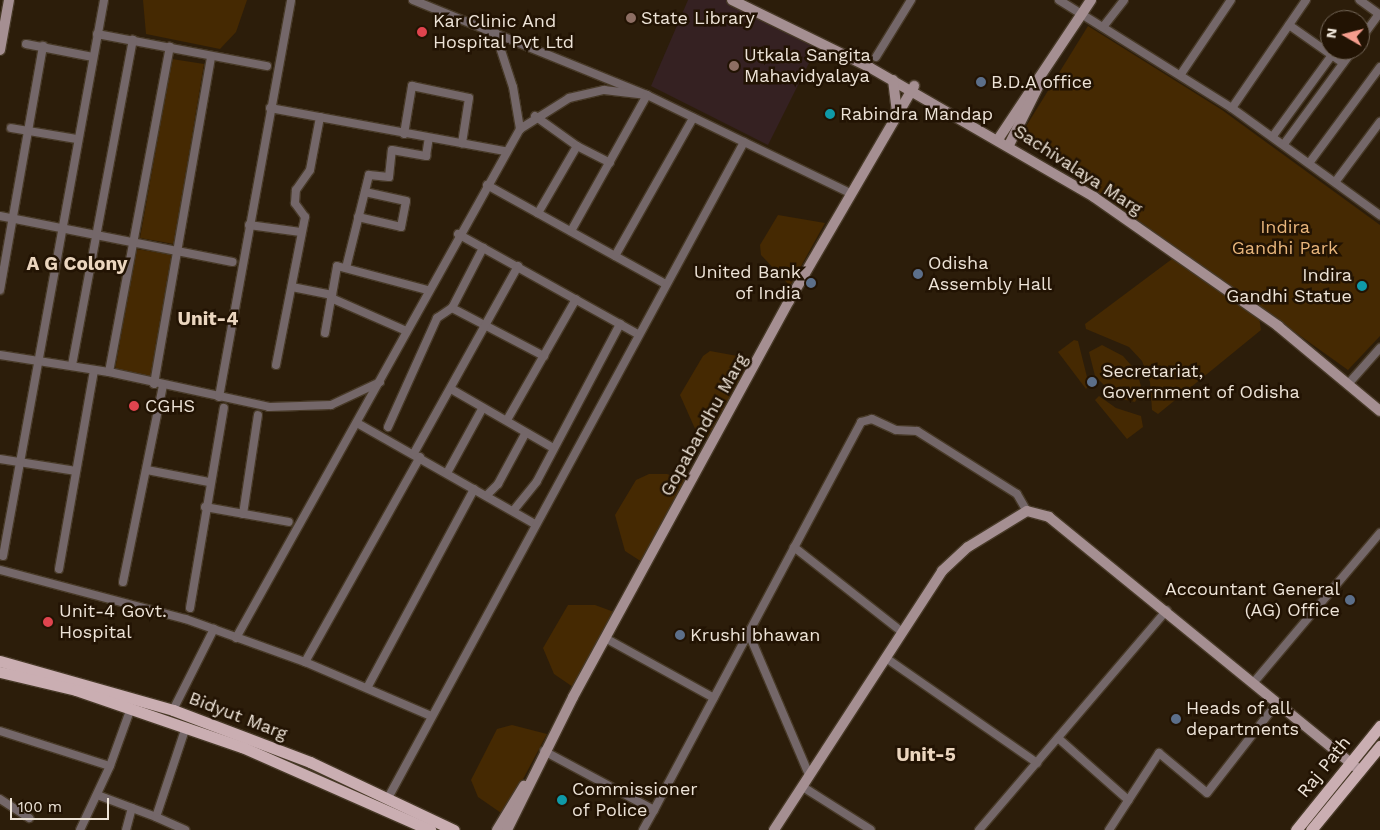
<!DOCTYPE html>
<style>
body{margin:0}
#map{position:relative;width:1380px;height:830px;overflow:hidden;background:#2c1d0a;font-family:"Work Sans",sans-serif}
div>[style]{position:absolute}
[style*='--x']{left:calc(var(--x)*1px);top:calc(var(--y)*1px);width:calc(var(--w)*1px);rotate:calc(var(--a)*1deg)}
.education>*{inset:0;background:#352122}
.green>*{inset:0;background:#452902}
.roads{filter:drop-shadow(1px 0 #473927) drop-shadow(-1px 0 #473927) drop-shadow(0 1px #473927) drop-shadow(0 -1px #473927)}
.street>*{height:8px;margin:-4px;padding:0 4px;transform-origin:4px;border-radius:4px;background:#746769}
.secondary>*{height:10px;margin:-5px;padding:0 5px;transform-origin:5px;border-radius:5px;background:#a58f92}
.primary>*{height:11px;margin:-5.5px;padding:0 5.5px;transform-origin:5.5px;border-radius:5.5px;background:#caaeb2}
.dots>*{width:14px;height:14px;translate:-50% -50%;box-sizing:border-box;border:2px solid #221303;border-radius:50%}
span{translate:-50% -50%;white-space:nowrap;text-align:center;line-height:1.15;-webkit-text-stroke:5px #221303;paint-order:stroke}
.poi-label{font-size:18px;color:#ede3d7}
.left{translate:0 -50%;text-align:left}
.right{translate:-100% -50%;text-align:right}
.street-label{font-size:18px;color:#ede3d7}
.park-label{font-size:18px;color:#e9b67c}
.neighbourhood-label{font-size:19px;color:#ebd6bf;font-weight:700}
.north{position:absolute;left:1320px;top:10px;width:50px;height:50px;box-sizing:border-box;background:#221303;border:1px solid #736658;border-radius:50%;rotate:278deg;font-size:14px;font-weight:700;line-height:20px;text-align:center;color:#ede3d7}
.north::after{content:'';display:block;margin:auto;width:18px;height:22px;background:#f49d8d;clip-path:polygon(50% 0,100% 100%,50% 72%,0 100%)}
.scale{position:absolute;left:10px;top:798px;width:99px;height:22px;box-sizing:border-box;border:2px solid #ede3d7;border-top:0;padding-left:6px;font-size:15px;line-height:18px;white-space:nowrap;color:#ede3d7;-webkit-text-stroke:4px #221303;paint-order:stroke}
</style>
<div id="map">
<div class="education">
<div style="clip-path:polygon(688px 0,727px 0,818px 45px,768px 145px,651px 86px)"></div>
</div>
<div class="green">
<div style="clip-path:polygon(143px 0,247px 0,236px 32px,220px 49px,146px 34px)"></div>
<div style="clip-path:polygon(1088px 26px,1222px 110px,1380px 225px,1380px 336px,1348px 370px,1020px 136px)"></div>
<div style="clip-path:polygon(172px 59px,204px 64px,174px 244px,140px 238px)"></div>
<div style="clip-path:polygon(778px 215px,825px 223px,790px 286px,761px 255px,760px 245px)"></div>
<div style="clip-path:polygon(136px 249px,175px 255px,154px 378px,115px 370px)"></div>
<div style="clip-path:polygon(1172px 259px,1259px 317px,1261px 330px,1158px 414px,1152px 410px,1150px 382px,1142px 361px,1129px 347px,1086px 329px,1085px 324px)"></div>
<div style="clip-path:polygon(1074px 340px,1078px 341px,1089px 385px,1086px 389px,1058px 352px)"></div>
<div style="clip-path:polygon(1102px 345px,1123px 356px,1137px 372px,1142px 390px,1135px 402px,1117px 398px,1095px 376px,1089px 352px)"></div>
<div style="clip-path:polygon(710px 351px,754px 359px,710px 439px,696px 431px,680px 395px,703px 356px)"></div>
<div style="clip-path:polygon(1099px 396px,1116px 408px,1141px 416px,1143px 427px,1127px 439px,1095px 400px)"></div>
<div style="clip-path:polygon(667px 474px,685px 480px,642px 562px,625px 551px,615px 515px,636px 480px,649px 474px)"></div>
<div style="clip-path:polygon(568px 605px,595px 605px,614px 612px,573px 687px,554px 674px,543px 648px)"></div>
<div style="clip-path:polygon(512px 725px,547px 734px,504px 815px,478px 797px,471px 780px,497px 729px)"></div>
</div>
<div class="roads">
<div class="street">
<div style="--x:413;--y:0;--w:253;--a:22.1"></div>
<div style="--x:647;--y:95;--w:108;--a:25.9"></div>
<div style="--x:1059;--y:0;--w:204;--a:32"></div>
<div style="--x:1232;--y:108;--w:183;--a:35.9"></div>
<div style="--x:1289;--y:25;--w:66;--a:35.1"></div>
<div style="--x:1103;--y:27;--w:34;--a:-52"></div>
<div style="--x:494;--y:29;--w:61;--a:71.9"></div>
<div style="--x:513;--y:87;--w:43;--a:80.5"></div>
<div style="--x:97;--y:34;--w:173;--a:10.7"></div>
<div style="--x:1360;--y:40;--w:32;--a:-54"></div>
<div style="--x:1379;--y:14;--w:24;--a:-144"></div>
<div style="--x:26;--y:44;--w:68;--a:11"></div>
<div style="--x:876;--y:57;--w:67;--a:-58.4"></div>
<div style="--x:1181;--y:74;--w:89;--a:-56"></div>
<div style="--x:270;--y:108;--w:239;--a:10.4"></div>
<div style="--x:1232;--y:108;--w:131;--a:-55.6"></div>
<div style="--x:535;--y:116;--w:52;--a:35.5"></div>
<div style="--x:577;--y:146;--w:78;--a:120.2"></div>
<div style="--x:11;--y:128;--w:67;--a:9.5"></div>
<div style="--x:404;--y:134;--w:49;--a:-80.5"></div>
<div style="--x:412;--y:86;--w:58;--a:11.9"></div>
<div style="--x:469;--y:98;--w:46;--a:98.8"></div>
<div style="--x:1273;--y:136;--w:100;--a:-53.9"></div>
<div style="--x:1284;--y:144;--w:117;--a:-53.7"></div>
<div style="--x:577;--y:146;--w:37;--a:27"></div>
<div style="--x:1310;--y:162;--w:118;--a:-53.6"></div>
<div style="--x:1336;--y:181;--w:74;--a:-53.3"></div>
<div style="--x:487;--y:185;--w:202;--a:29"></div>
<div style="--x:0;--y:216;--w:237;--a:11.2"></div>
<div style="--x:358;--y:217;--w:44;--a:13.1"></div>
<div style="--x:401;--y:227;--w:26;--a:-79"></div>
<div style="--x:406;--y:201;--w:42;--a:-167.6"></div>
<div style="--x:249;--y:225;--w:52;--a:7.7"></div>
<div style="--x:458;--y:234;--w:204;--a:29.1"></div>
<div style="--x:615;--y:256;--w:159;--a:-60.5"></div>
<div style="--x:346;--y:268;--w:96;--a:-76.1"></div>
<div style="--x:369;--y:175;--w:20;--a:6"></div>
<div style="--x:389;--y:177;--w:27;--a:-84"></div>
<div style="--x:392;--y:150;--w:35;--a:10"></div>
<div style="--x:426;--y:156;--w:18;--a:-81"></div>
<div style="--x:292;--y:287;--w:41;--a:11.3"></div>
<div style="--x:332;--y:295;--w:29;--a:-80"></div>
<div style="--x:337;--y:266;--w:93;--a:14.9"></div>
<div style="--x:0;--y:290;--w:248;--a:-80"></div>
<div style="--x:331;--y:298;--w:82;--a:23.7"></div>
<div style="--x:452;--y:308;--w:104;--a:27.6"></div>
<div style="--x:325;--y:333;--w:39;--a:-80"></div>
<div style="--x:0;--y:355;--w:110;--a:8.9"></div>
<div style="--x:109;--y:372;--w:164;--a:12.3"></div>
<div style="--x:269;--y:407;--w:62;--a:-1.8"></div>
<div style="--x:331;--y:405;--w:54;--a:-25.1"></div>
<div style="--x:72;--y:365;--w:331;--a:-79.4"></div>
<div style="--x:276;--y:365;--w:151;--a:-78.9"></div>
<div style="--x:305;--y:217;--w:17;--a:-126"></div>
<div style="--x:295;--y:203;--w:13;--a:-86"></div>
<div style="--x:296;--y:190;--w:24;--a:-55"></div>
<div style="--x:310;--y:170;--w:54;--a:-79.3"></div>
<div style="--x:109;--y:372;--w:331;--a:-79.4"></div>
<div style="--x:1349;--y:383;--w:47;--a:-48.5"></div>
<div style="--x:154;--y:384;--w:332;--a:-80.1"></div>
<div style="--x:451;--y:389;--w:118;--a:30"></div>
<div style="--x:219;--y:397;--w:403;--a:-79.7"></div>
<div style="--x:507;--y:420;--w:139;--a:-60.3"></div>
<div style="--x:357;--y:423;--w:205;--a:29.6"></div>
<div style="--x:388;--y:427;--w:120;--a:-65.8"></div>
<div style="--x:437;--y:318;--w:18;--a:-34"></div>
<div style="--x:452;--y:308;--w:68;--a:-62.7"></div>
<div style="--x:414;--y:453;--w:214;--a:-60.9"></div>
<div style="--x:0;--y:459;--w:77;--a:9"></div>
<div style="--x:147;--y:470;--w:63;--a:11"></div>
<div style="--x:447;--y:473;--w:73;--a:-61.3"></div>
<div style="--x:486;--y:496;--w:17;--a:-45"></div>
<div style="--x:498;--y:484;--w:57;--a:-61.6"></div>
<div style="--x:205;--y:507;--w:85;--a:10.1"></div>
<div style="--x:513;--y:511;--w:38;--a:-51"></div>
<div style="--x:537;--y:481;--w:178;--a:-62.1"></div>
<div style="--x:243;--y:514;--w:100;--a:-81.4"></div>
<div style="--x:794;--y:547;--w:137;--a:38.2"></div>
<div style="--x:3;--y:556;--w:565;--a:-79.7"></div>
<div style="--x:59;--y:569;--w:202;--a:-80"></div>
<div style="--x:0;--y:570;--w:192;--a:14.8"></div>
<div style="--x:186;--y:619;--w:127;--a:19.9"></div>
<div style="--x:305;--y:662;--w:137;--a:23.2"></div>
<div style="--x:123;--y:582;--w:200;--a:-78.5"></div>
<div style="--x:190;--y:608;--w:203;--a:-80.4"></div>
<div style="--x:749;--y:634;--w:153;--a:66.9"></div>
<div style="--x:236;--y:638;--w:583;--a:-60.84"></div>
<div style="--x:520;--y:129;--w:58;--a:-32.3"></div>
<div style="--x:569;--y:98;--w:36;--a:-13"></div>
<div style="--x:604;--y:90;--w:43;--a:6.6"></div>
<div style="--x:647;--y:95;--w:156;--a:119.2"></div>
<div style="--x:605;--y:638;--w:124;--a:28.8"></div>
<div style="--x:886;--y:658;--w:184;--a:34.8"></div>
<div style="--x:305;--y:662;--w:235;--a:-60.7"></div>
<div style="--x:1254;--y:682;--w:195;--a:-49.8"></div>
<div style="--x:367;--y:688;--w:226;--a:-61.7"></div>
<div style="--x:173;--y:710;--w:91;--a:-63.2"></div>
<div style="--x:0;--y:731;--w:115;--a:17.7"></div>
<div style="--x:110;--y:766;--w:62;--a:-70.1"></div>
<div style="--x:1058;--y:738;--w:94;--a:41.5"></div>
<div style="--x:544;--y:751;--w:125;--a:28.2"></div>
<div style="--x:654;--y:810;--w:23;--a:119"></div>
<div style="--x:803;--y:787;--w:80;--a:32.3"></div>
<div style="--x:100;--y:796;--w:60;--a:20.6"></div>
<div style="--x:156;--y:817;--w:95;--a:-71.6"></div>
<div style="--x:388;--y:798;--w:746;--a:-61.51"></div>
<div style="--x:744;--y:142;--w:118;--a:25.7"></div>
<div style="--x:0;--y:799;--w:35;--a:33"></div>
<div style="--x:654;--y:810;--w:440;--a:-61.9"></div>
<div style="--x:861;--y:422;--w:11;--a:-15"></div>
<div style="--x:872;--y:419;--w:26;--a:25"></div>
<div style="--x:896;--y:430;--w:21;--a:3"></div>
<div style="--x:917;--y:431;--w:118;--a:32.2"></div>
<div style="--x:1017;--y:494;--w:20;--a:60"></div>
<div style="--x:156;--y:817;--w:32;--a:24"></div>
<div style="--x:80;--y:830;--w:71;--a:-64.9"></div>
<div style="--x:126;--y:830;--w:23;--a:-75"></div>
<div style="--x:979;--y:830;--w:289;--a:-49.5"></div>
<div style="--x:1109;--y:830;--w:92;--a:-57"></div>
<div style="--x:1159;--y:753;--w:62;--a:39.8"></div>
<div style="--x:1207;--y:793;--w:114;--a:-52.1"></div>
</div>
<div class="secondary">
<div style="--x:732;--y:0;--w:153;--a:26.1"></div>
<div style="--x:869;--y:67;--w:260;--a:30"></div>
<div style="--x:1094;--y:197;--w:225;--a:35"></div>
<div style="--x:1278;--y:326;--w:133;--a:39.8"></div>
<div style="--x:0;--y:50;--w:51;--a:-79.8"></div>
<div style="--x:893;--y:80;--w:35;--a:83"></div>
<div style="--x:999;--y:138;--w:166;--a:-56.3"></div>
<div style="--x:1009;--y:145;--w:72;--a:-63.4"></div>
<div style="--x:497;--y:830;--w:52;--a:-58.5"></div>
<div style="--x:507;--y:830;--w:148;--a:-63.6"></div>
<div style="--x:573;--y:697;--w:451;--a:-61.4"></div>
<div style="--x:789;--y:301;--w:249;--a:-59.8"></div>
<div style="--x:774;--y:830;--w:309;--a:-57"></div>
<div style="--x:942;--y:571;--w:35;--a:-43"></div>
<div style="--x:968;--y:547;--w:69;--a:-31.4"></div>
<div style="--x:1027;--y:511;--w:23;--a:15"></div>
<div style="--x:1049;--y:517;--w:396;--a:39.2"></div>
</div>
<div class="primary">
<div style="--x:0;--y:661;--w:180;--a:15.8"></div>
<div style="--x:173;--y:710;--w:147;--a:20.8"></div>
<div style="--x:310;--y:762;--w:159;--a:25.3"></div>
<div style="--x:0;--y:672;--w:78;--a:13.3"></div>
<div style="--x:76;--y:690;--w:176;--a:19"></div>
<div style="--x:242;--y:747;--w:206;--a:23.8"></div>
<div style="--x:1296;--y:830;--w:134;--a:-51.1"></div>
<div style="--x:1311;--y:830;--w:109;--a:-50.6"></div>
</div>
</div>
<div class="dots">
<div style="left:631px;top:18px;background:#8d6e63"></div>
<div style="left:422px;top:32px;background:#e0444e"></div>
<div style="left:734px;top:66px;background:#8d6e63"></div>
<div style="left:981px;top:82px;background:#5c6f8a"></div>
<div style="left:830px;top:114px;background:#0f9aa8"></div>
<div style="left:918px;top:274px;background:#5c6f8a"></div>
<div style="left:811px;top:283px;background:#5c6f8a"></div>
<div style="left:1362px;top:286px;background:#0f9aa8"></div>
<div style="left:1092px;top:382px;background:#5c6f8a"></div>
<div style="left:134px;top:406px;background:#e0444e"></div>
<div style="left:1350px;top:600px;background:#5c6f8a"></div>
<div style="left:48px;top:622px;background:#e0444e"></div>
<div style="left:680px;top:635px;background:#5c6f8a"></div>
<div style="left:1176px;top:719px;background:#5c6f8a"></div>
<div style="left:562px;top:800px;background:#0f9aa8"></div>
</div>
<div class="poi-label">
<span class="left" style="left:641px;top:18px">State Library</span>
<span class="left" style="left:433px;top:32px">Kar Clinic And<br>Hospital Pvt Ltd</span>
<span class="left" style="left:744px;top:66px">Utkala Sangita<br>Mahavidyalaya</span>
<span class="left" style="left:991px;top:82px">B.D.A office</span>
<span class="left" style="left:840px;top:114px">Rabindra Mandap</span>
<span class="left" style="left:928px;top:274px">Odisha<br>Assembly Hall</span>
<span class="right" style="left:801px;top:283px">United Bank<br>of India</span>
<span class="right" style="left:1352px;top:286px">Indira<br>Gandhi Statue</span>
<span class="left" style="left:1102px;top:382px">Secretariat,<br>Government of Odisha</span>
<span class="left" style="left:145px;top:406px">CGHS</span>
<span class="right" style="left:1340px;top:600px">Accountant General<br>(AG) Office</span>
<span class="left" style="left:59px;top:622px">Unit-4 Govt.<br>Hospital</span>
<span class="left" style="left:690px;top:635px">Krushi bhawan</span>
<span class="left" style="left:1186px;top:719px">Heads of all<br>departments</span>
<span class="left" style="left:572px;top:800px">Commissioner<br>of Police</span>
</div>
<div class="street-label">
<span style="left:1078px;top:170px;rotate:33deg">Sachivalaya Marg</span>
<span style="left:704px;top:425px;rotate:-61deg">Gopabandhu Marg</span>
<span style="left:238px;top:716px;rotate:21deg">Bidyut Marg</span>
<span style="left:1324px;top:767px;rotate:-51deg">Raj Path</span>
</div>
<div class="park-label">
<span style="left:1285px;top:238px">Indira<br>Gandhi Park</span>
</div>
<div class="neighbourhood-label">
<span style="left:77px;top:264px">A G Colony</span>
<span style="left:208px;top:319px">Unit-4</span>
<span style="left:926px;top:755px">Unit-5</span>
</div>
<div class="north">N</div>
<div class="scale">100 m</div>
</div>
